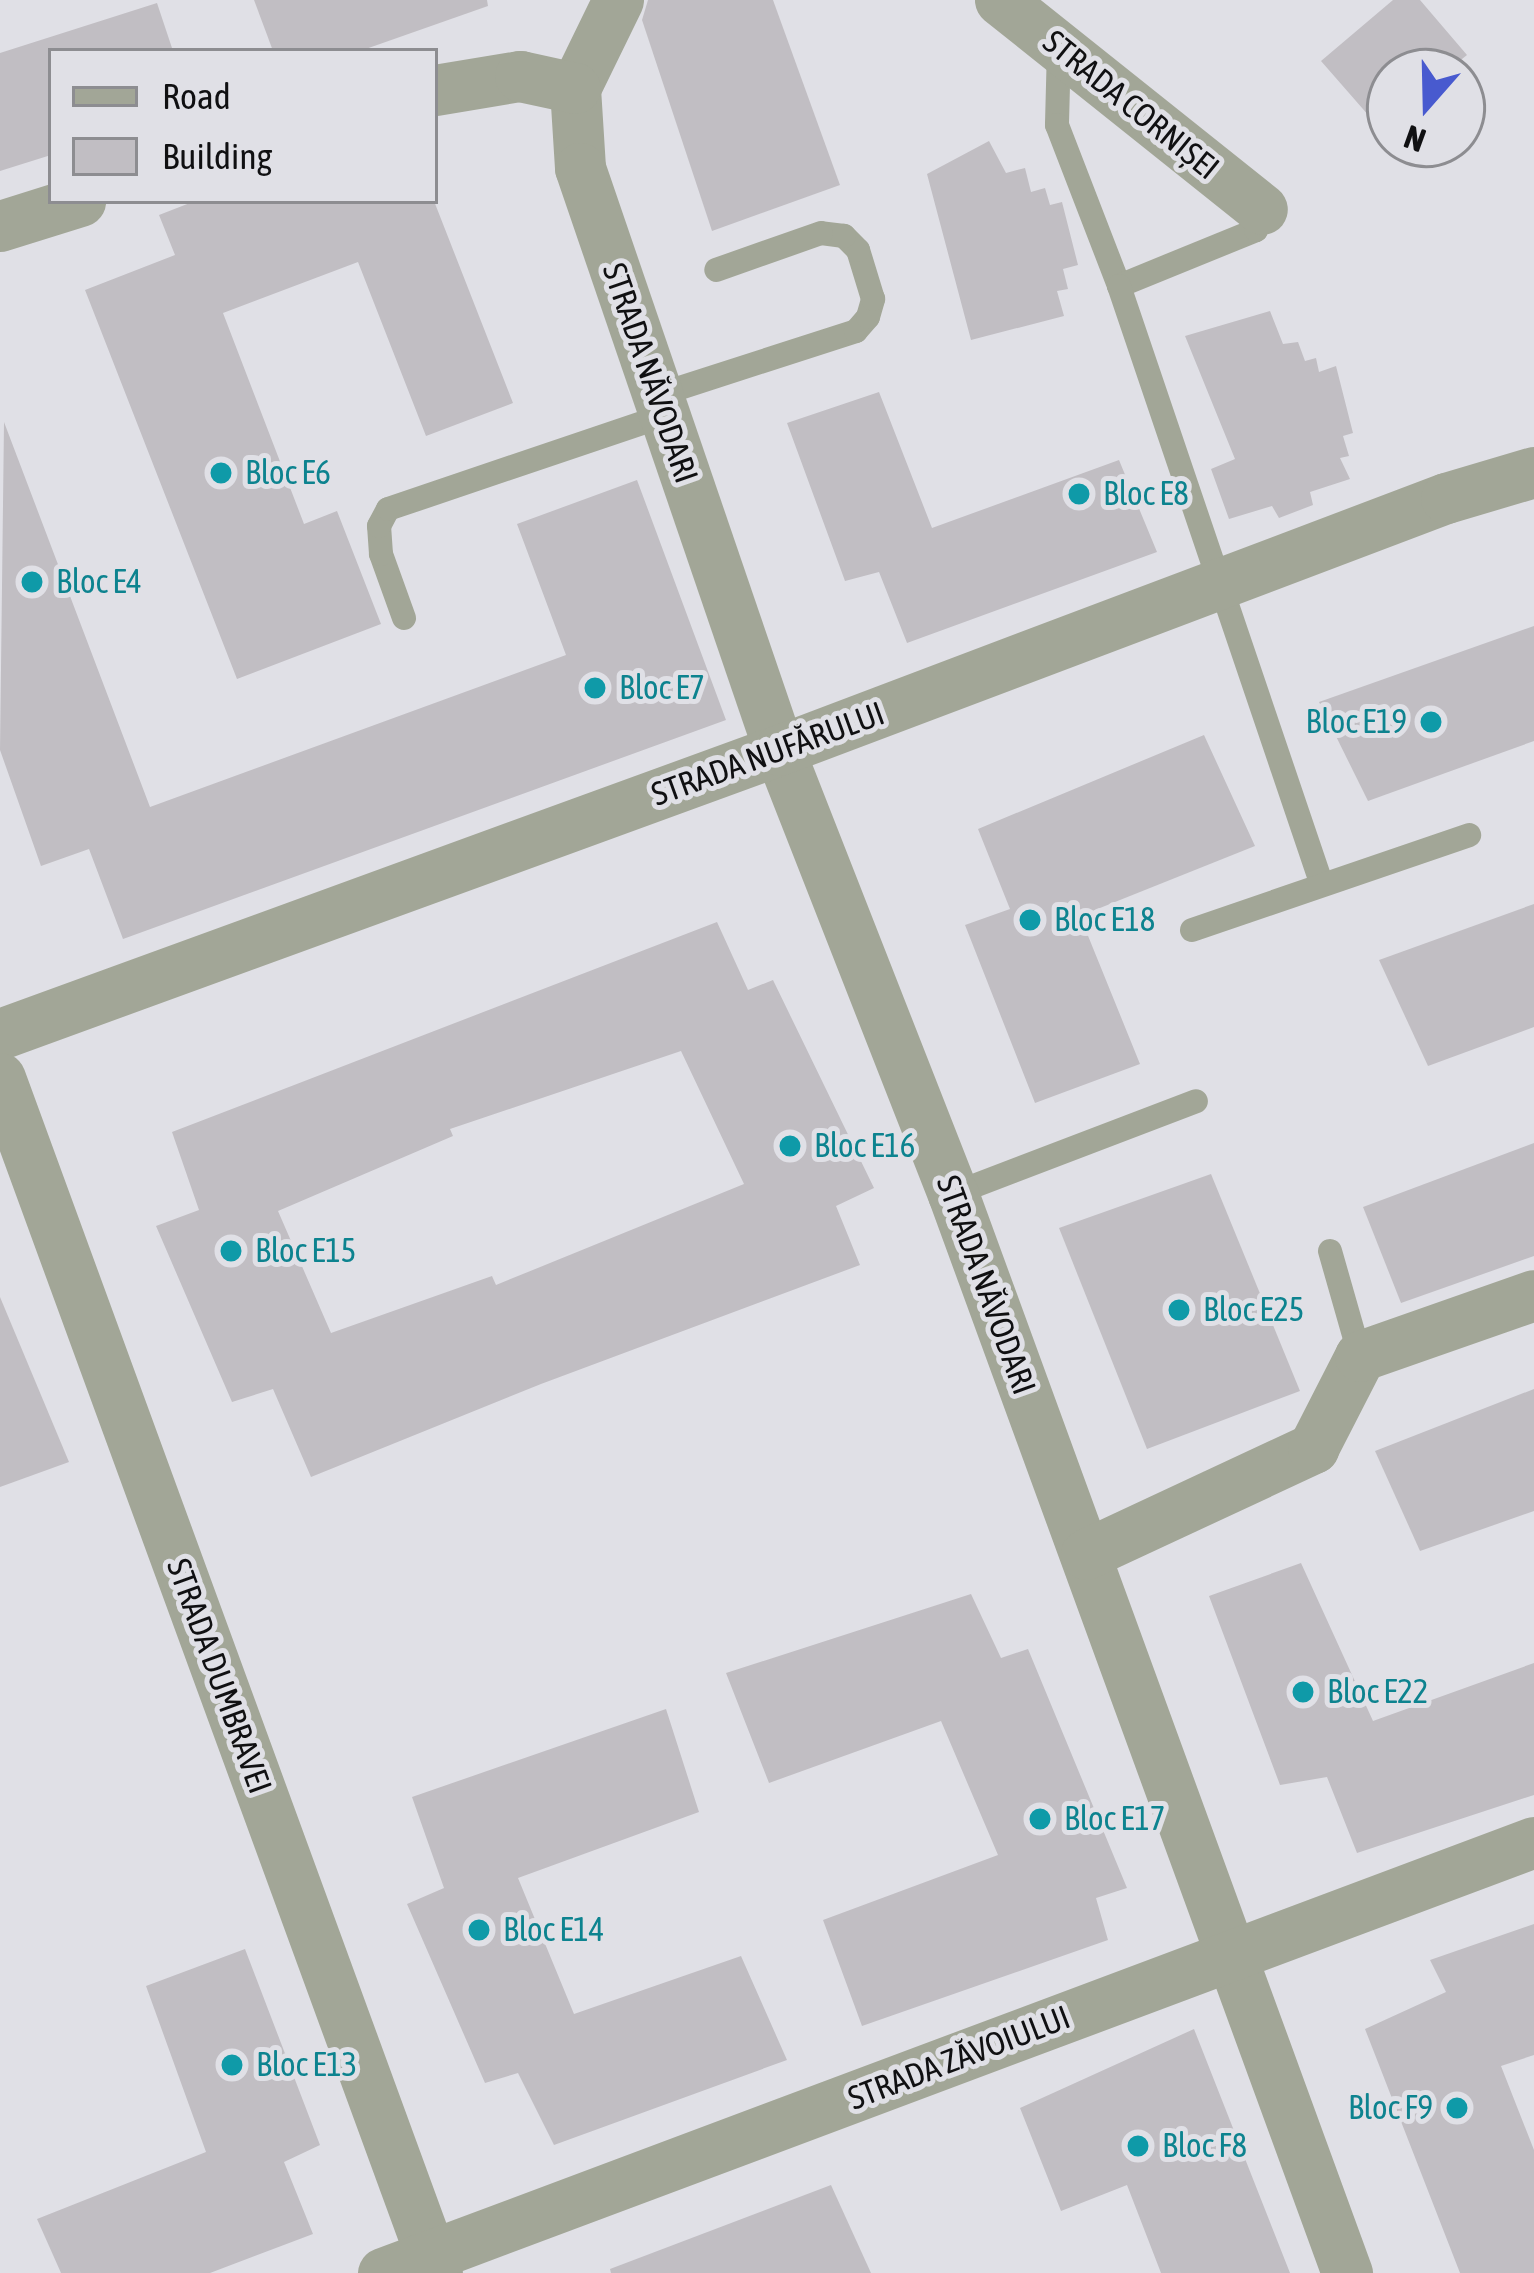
<!DOCTYPE html>
<meta charset="utf-8">
<style>
body{margin:0}
#map{position:relative;width:1534px;height:2273px;overflow:hidden;background:#e0e0e6;font-family:"Asap Condensed",sans-serif}
div>[style]{position:absolute}
[style*='--x']{left:calc(var(--x)*1px);top:calc(var(--y)*1px);width:calc(var(--w)*1px);rotate:calc(var(--a)*1deg)}
.building>*{inset:0;background:#c1bec3}
.service>*{height:24px;margin:-12px;padding:0 12px;transform-origin:12px;border-radius:12px;background:#a2a697}
.minor>*{height:51px;margin:-25.5px;padding:0 25.5px;transform-origin:25.5px;border-radius:25.5px;background:#a2a697}
.dots>*{width:33px;height:33px;translate:-50% -50%;box-sizing:border-box;border:6px solid #e0e0e6;border-radius:50%}
span{translate:-50% -50%;white-space:nowrap;text-align:center;line-height:1.15;-webkit-text-stroke:10px #e0e0e6;paint-order:stroke}
.street-label{font-size:33px;color:#101012}
.culture-label{font-size:33px;color:#0d838f}
.left{translate:0 -50%;text-align:left}
.right{translate:-100% -50%;text-align:right}
.legend{position:absolute;left:48px;top:48px;width:390px;height:156px;box-sizing:border-box;background:#e0e0e6;border:3px solid #8d8d91;margin:0;padding:15px 21px;list-style:none;font-size:36px;color:#101012}
.legend li{display:flex;align-items:center;gap:24px;height:60px}
.legend b{width:60px;border:3px solid #8d8d91}
.north{position:absolute;left:1366px;top:48px;width:120px;height:120px;box-sizing:border-box;background:#e0e0e6;border:3px solid #8d8d91;border-radius:50%;rotate:200deg;font-size:33px;font-weight:700;line-height:48px;text-align:center;color:#101012}
.north::after{content:'';display:block;margin:auto;width:42px;height:54px;background:#485acf;clip-path:polygon(50% 0,100% 100%,50% 72%,0 100%)}
</style>
<div id="map">
<div class="building">
<div style="clip-path:polygon(254px 0,487px 0,488px 6px,360px 51px,273px 51px)"></div>
<div style="clip-path:polygon(648px 0,773px 0,840px 185px,712px 231px,642px 20px)"></div>
<div style="clip-path:polygon(1393px 0,1420px 0,1467px 55px,1446px 72px,1390px 72px,1390px 140px,1321px 61px)"></div>
<div style="clip-path:polygon(157px 3px,173px 51px,51px 51px,51px 155px,0 171px,0 53px)"></div>
<div style="clip-path:polygon(989px 141px,1006px 173px,1025px 168px,1031px 192px,1045px 188px,1050px 205px,1062px 202px,1078px 265px,1063px 269px,1068px 289px,1057px 291px,1064px 316px,971px 340px,927px 174px)"></div>
<div style="clip-path:polygon(195px 201px,434px 201px,513px 403px,426px 436px,358px 262px,223px 313px,304px 524px,337px 511px,381px 624px,237px 679px,85px 290px,175px 255px,159px 215px)"></div>
<div style="clip-path:polygon(1270px 311px,1283px 344px,1298px 342px,1305px 361px,1316px 358px,1319px 372px,1336px 366px,1353px 433px,1343px 436px,1349px 456px,1340px 458px,1350px 479px,1310px 492px,1313px 505px,1279px 518px,1272px 506px,1229px 519px,1211px 469px,1235px 459px,1185px 336px)"></div>
<div style="clip-path:polygon(879px 392px,932px 528px,1119px 460px,1157px 552px,907px 643px,879px 572px,845px 581px,787px 423px)"></div>
<div style="clip-path:polygon(4px 422px,150px 807px,566px 655px,517px 524px,637px 480px,726px 720px,123px 939px,89px 849px,41px 866px,0 750px)"></div>
<div style="clip-path:polygon(1534px 626px,1534px 741px,1368px 801px,1319px 702px)"></div>
<div style="clip-path:polygon(1204px 735px,1255px 846px,1080px 916px,1140px 1064px,1035px 1103px,965px 925px,1010px 909px,978px 829px)"></div>
<div style="clip-path:polygon(1534px 904px,1534px 1027px,1428px 1066px,1379px 960px)"></div>
<div style="clip-path:polygon(evenodd,717px 922px,748px 990px,773px 980px,874px 1188px,836px 1206px,860px 1265px,541px 1384px,311px 1477px,273px 1389px,232px 1402px,156px 1226px,199px 1210px,172px 1132px,717px 922px,681px 1051px,744px 1184px,496px 1285px,492px 1276px,331px 1333px,278px 1211px,453px 1136px,450px 1129px,681px 1051px)"></div>
<div style="clip-path:polygon(1534px 1143px,1534px 1256px,1401px 1303px,1363px 1207px)"></div>
<div style="clip-path:polygon(1211px 1174px,1300px 1391px,1147px 1449px,1059px 1228px)"></div>
<div style="clip-path:polygon(0 1297px,69px 1462px,0 1487px)"></div>
<div style="clip-path:polygon(1534px 1389px,1534px 1511px,1420px 1551px,1375px 1451px)"></div>
<div style="clip-path:polygon(1301px 1563px,1373px 1721px,1534px 1663px,1534px 1795px,1357px 1853px,1327px 1777px,1280px 1785px,1209px 1596px)"></div>
<div style="clip-path:polygon(971px 1594px,1001px 1658px,1028px 1649px,1127px 1888px,1096px 1898px,1108px 1940px,862px 2026px,823px 1920px,998px 1855px,941px 1721px,769px 1783px,726px 1673px)"></div>
<div style="clip-path:polygon(666px 1709px,699px 1812px,518px 1878px,574px 2014px,741px 1956px,787px 2060px,554px 2145px,518px 2073px,485px 2083px,407px 1904px,444px 1888px,412px 1797px)"></div>
<div style="clip-path:polygon(1534px 1924px,1534px 2055px,1501px 2066px,1534px 2150px,1534px 2273px,1460px 2273px,1365px 2029px,1446px 1992px,1430px 1960px)"></div>
<div style="clip-path:polygon(245px 1949px,320px 2145px,284px 2162px,313px 2234px,210px 2273px,61px 2273px,37px 2219px,206px 2152px,146px 1986px)"></div>
<div style="clip-path:polygon(1194px 2029px,1290px 2273px,1161px 2273px,1127px 2185px,1061px 2211px,1020px 2108px)"></div>
<div style="clip-path:polygon(831px 2185px,871px 2273px,611px 2273px,610px 2269px)"></div>
</div>
<div class="service">
<div style="--x:1059;--y:47;--w:78;--a:91.5"></div>
<div style="--x:1057;--y:125;--w:173;--a:68.9"></div>
<div style="--x:1119;--y:286;--w:148;--a:-22.2"></div>
<div style="--x:1256;--y:230;--w:22;--a:-74"></div>
<div style="--x:1119;--y:286;--w:632;--a:71.28"></div>
<div style="--x:658;--y:395;--w:208;--a:-17.9"></div>
<div style="--x:856;--y:331;--w:18;--a:-49"></div>
<div style="--x:868;--y:317;--w:19;--a:-74"></div>
<div style="--x:873;--y:299;--w:51;--a:-107"></div>
<div style="--x:858;--y:250;--w:20;--a:-135"></div>
<div style="--x:844;--y:236;--w:23;--a:-173"></div>
<div style="--x:821;--y:233;--w:111;--a:160.6"></div>
<div style="--x:404;--y:618;--w:68;--a:-109.8"></div>
<div style="--x:381;--y:554;--w:28;--a:-94"></div>
<div style="--x:379;--y:526;--w:19;--a:-62"></div>
<div style="--x:388;--y:509;--w:293;--a:-18.7"></div>
<div style="--x:1192;--y:930;--w:293;--a:-18.9"></div>
<div style="--x:953;--y:1194;--w:260;--a:-20.9"></div>
<div style="--x:1330;--y:1251;--w:109;--a:74.1"></div>
</div>
<div class="minor">
<div style="--x:618;--y:0;--w:98;--a:116"></div>
<div style="--x:575;--y:88;--w:80;--a:86.4"></div>
<div style="--x:580;--y:168;--w:615;--a:71.12"></div>
<div style="--x:779;--y:750;--w:477;--a:68.6"></div>
<div style="--x:953;--y:1194;--w:1149;--a:69.94"></div>
<div style="--x:1000;--y:0;--w:335;--a:38.6"></div>
<div style="--x:435;--y:90;--w:86;--a:-9.4"></div>
<div style="--x:520;--y:76;--w:56;--a:12.3"></div>
<div style="--x:0;--y:226;--w:84;--a:-17.4"></div>
<div style="--x:0;--y:1034;--w:829;--a:-20.03"></div>
<div style="--x:779;--y:750;--w:713;--a:-20.7"></div>
<div style="--x:1446;--y:498;--w:92;--a:-16.5"></div>
<div style="--x:0;--y:1078;--w:1272;--a:69.91"></div>
<div style="--x:1086;--y:1554;--w:251;--a:-25"></div>
<div style="--x:1313;--y:1448;--w:103;--a:-62.9"></div>
<div style="--x:1360;--y:1356;--w:184;--a:-19.3"></div>
<div style="--x:383;--y:2273;--w:1229;--a:-20.53"></div>
</div>
<div class="dots">
<div style="left:221px;top:473px;background:#0f9aa8"></div>
<div style="left:1079px;top:494px;background:#0f9aa8"></div>
<div style="left:32px;top:582px;background:#0f9aa8"></div>
<div style="left:595px;top:688px;background:#0f9aa8"></div>
<div style="left:1431px;top:722px;background:#0f9aa8"></div>
<div style="left:1030px;top:920px;background:#0f9aa8"></div>
<div style="left:790px;top:1146px;background:#0f9aa8"></div>
<div style="left:231px;top:1251px;background:#0f9aa8"></div>
<div style="left:1179px;top:1310px;background:#0f9aa8"></div>
<div style="left:1303px;top:1692px;background:#0f9aa8"></div>
<div style="left:1040px;top:1819px;background:#0f9aa8"></div>
<div style="left:479px;top:1930px;background:#0f9aa8"></div>
<div style="left:232px;top:2065px;background:#0f9aa8"></div>
<div style="left:1457px;top:2108px;background:#0f9aa8"></div>
<div style="left:1138px;top:2146px;background:#0f9aa8"></div>
</div>
<div class="street-label">
<span style="left:1131px;top:105px;rotate:39deg">STRADA CORNIȘEI</span>
<span style="left:650px;top:373px;rotate:71deg">STRADA NĂVODARI</span>
<span style="left:768px;top:754px;rotate:-20deg">STRADA NUFĂRULUI</span>
<span style="left:986px;top:1285px;rotate:70deg">STRADA NĂVODARI</span>
<span style="left:219px;top:1676px;rotate:70deg">STRADA DUMBRAVEI</span>
<span style="left:959px;top:2058px;rotate:-21deg">STRADA ZĂVOIULUI</span>
</div>
<div class="culture-label">
<span class="left" style="left:245px;top:473px">Bloc E6</span>
<span class="left" style="left:1103px;top:494px">Bloc E8</span>
<span class="left" style="left:56px;top:582px">Bloc E4</span>
<span class="left" style="left:619px;top:688px">Bloc E7</span>
<span class="right" style="left:1407px;top:722px">Bloc E19</span>
<span class="left" style="left:1054px;top:920px">Bloc E18</span>
<span class="left" style="left:814px;top:1146px">Bloc E16</span>
<span class="left" style="left:255px;top:1251px">Bloc E15</span>
<span class="left" style="left:1203px;top:1310px">Bloc E25</span>
<span class="left" style="left:1327px;top:1692px">Bloc E22</span>
<span class="left" style="left:1064px;top:1819px">Bloc E17</span>
<span class="left" style="left:503px;top:1930px">Bloc E14</span>
<span class="left" style="left:256px;top:2065px">Bloc E13</span>
<span class="right" style="left:1433px;top:2108px">Bloc F9</span>
<span class="left" style="left:1162px;top:2146px">Bloc F8</span>
</div>
<ul class="legend">
<li><b style="height:15px;background:#a2a697"></b>Road</li>
<li><b style="height:33px;background:#c1bec3"></b>Building</li>
</ul>
<div class="north">N</div>
</div>
